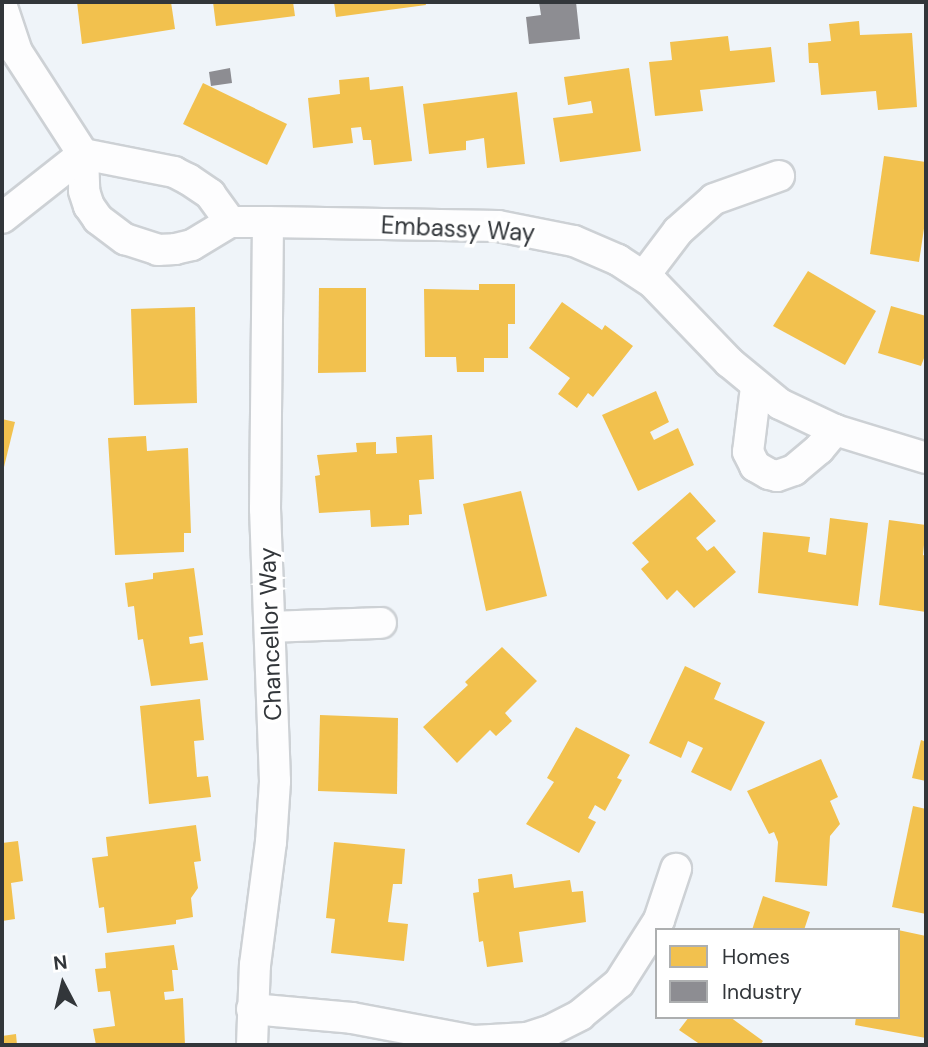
<!DOCTYPE html>
<style>
body{margin:0}
#map{position:relative;width:928px;height:1047px;overflow:hidden;background:#eff4f9;font-family:"DM Sans",sans-serif}
div>[style]{position:absolute}
[style*='--x']{left:calc(var(--x)*1px);top:calc(var(--y)*1px);width:calc(var(--w)*1px);rotate:calc(var(--a)*1deg)}
.homes>*{inset:0;background:#f2c14e}
.industry>*{inset:0;background:#8d8d92}
.roads{filter:drop-shadow(2px 0 #cdd1d5) drop-shadow(-2px 0 #cdd1d5) drop-shadow(0 2px #cdd1d5) drop-shadow(0 -2px #cdd1d5)}
.minor>*{height:30px;margin:-15px;padding:0 15px;transform-origin:15px;border-radius:15px;background:#fdfdfe}
span{translate:-50% -50%;white-space:nowrap;text-align:center;line-height:1.15;-webkit-text-stroke:7px #fff;paint-order:stroke}
.street-label{font-size:24px;color:#32363a}
.frame{position:absolute;inset:0;border:4px solid #32363a;pointer-events:none}
.legend{position:absolute;left:655px;top:928px;width:245px;height:91px;box-sizing:border-box;background:#fff;border:2px solid #adafb0;margin:0;padding:9px 12px;list-style:none;font-size:21px;color:#32363a}
.legend li{display:flex;align-items:center;gap:14px;height:35px}
.legend b{width:35px;border:2px solid #adafb0}
.north{position:absolute;left:28px;top:949px;width:70px;height:70px;-webkit-text-stroke:5px #fff;paint-order:stroke;rotate:353deg;font-size:19px;font-weight:700;line-height:28px;text-align:center;color:#32363a}
.north::after{content:'';display:block;margin:auto;width:24px;height:32px;background:#32363a;clip-path:polygon(50% 0,100% 100%,50% 72%,0 100%)}
</style>
<div id="map">
<div class="homes">
<div style="clip-path:polygon(77px 2px,171px 2px,175px 29px,82px 44px)"></div>
<div style="clip-path:polygon(213px 2px,293px 2px,295px 16px,216px 26px)"></div>
<div style="clip-path:polygon(334px 2px,425px 2px,426px 5px,336px 17px)"></div>
<div style="clip-path:polygon(859px 21px,860px 35px,912px 33px,917px 107px,878px 110px,876px 91px,821px 95px,818px 63px,809px 63px,808px 43px,831px 41px,829px 24px)"></div>
<div style="clip-path:polygon(728px 36px,730px 51px,771px 47px,775px 82px,700px 90px,703px 111px,655px 116px,649px 62px,672px 60px,670px 42px)"></div>
<div style="clip-path:polygon(629px 68px,641px 151px,560px 162px,553px 118px,593px 113px,591px 101px,568px 105px,564px 77px)"></div>
<div style="clip-path:polygon(369px 77px,370px 90px,403px 86px,412px 161px,374px 165px,371px 140px,363px 140px,361px 127px,351px 128px,353px 143px,313px 148px,308px 98px,340px 94px,339px 80px)"></div>
<div style="clip-path:polygon(203px 83px,287px 124px,267px 165px,183px 124px)"></div>
<div style="clip-path:polygon(517px 92px,525px 164px,487px 168px,484px 138px,466px 141px,466px 150px,429px 154px,423px 104px)"></div>
<div style="clip-path:polygon(884px 156px,926px 162px,926px 215px,919px 262px,870px 254px)"></div>
<div style="clip-path:polygon(808px 271px,876px 311px,845px 365px,773px 326px)"></div>
<div style="clip-path:polygon(479px 284px,515px 284px,515px 324px,508px 324px,508px 358px,484px 358px,484px 372px,457px 372px,456px 357px,425px 357px,424px 289px,479px 290px)"></div>
<div style="clip-path:polygon(319px 288px,366px 288px,366px 372px,318px 373px)"></div>
<div style="clip-path:polygon(562px 302px,602px 330px,605px 325px,633px 346px,593px 397px,588px 393px,577px 408px,558px 394px,570px 378px,529px 348px)"></div>
<div style="clip-path:polygon(891px 306px,926px 316px,926px 353px,921px 366px,878px 353px)"></div>
<div style="clip-path:polygon(195px 307px,197px 403px,134px 405px,131px 309px)"></div>
<div style="clip-path:polygon(656px 391px,669px 422px,650px 432px,654px 440px,678px 428px,694px 465px,638px 491px,602px 415px)"></div>
<div style="clip-path:polygon(2px 419px,15px 422px,3px 471px,2px 471px)"></div>
<div style="clip-path:polygon(432px 435px,434px 479px,419px 480px,422px 514px,409px 515px,409px 525px,371px 527px,370px 510px,319px 513px,315px 476px,320px 475px,317px 455px,357px 452px,356px 443px,376px 442px,376px 454px,397px 453px,396px 437px)"></div>
<div style="clip-path:polygon(146px 436px,147px 451px,188px 448px,191px 533px,184px 533px,184px 552px,115px 555px,108px 438px)"></div>
<div style="clip-path:polygon(521px 491px,547px 596px,486px 611px,463px 504px)"></div>
<div style="clip-path:polygon(690px 492px,716px 521px,696px 538px,707px 551px,714px 546px,736px 572px,694px 608px,677px 590px,667px 600px,641px 569px,649px 562px,632px 543px)"></div>
<div style="clip-path:polygon(830px 518px,868px 523px,858px 606px,758px 593px,763px 532px,810px 537px,808px 552px,826px 555px)"></div>
<div style="clip-path:polygon(889px 520px,926px 525px,923px 555px,926px 556px,926px 612px,879px 605px)"></div>
<div style="clip-path:polygon(194px 568px,203px 635px,189px 637px,190px 644px,203px 642px,208px 680px,151px 686px,143px 639px,138px 640px,134px 606px,128px 607px,125px 583px,153px 579px,153px 573px)"></div>
<div style="clip-path:polygon(502px 647px,537px 681px,505px 713px,512px 721px,496px 736px,490px 730px,457px 763px,423px 727px,468px 685px,465px 682px)"></div>
<div style="clip-path:polygon(685px 666px,721px 683px,714px 699px,765px 722px,731px 791px,691px 772px,703px 748px,688px 741px,681px 758px,649px 743px)"></div>
<div style="clip-path:polygon(200px 699px,204px 740px,194px 741px,197px 777px,208px 776px,211px 797px,149px 804px,140px 706px)"></div>
<div style="clip-path:polygon(320px 715px,398px 718px,397px 794px,318px 791px)"></div>
<div style="clip-path:polygon(576px 727px,630px 755px,617px 778px,622px 780px,605px 811px,595px 805px,588px 818px,596px 822px,579px 853px,526px 824px,554px 782px,547px 778px)"></div>
<div style="clip-path:polygon(921px 740px,926px 742px,926px 781px,912px 778px)"></div>
<div style="clip-path:polygon(821px 759px,838px 797px,830px 801px,840px 824px,830px 836px,827px 886px,775px 882px,778px 842px,774px 832px,769px 834px,747px 791px)"></div>
<div style="clip-path:polygon(913px 806px,926px 809px,926px 914px,892px 907px)"></div>
<div style="clip-path:polygon(196px 825px,201px 861px,194px 862px,198px 888px,191px 898px,193px 917px,176px 920px,176px 924px,107px 933px,104px 907px,99px 908px,92px 858px,108px 856px,106px 837px)"></div>
<div style="clip-path:polygon(18px 841px,23px 881px,11px 883px,15px 919px,2px 921px,2px 843px)"></div>
<div style="clip-path:polygon(334px 842px,405px 849px,402px 884px,393px 884px,388px 922px,408px 924px,404px 961px,331px 953px,335px 919px,326px 918px)"></div>
<div style="clip-path:polygon(512px 874px,514px 888px,570px 880px,572px 892px,583px 891px,586px 922px,519px 932px,523px 962px,487px 967px,483px 941px,479px 942px,473px 893px,479px 892px,478px 879px)"></div>
<div style="clip-path:polygon(763px 896px,810px 912px,804px 930px,752px 930px)"></div>
<div style="clip-path:polygon(898px 930px,926px 936px,926px 1038px,855px 1025px,856px 1017px,898px 1017px)"></div>
<div style="clip-path:polygon(174px 945px,178px 970px,172px 970px,174px 991px,164px 992px,165px 1000px,183px 998px,185px 1045px,96px 1045px,93px 1029px,115px 1026px,110px 991px,98px 992px,95px 969px,106px 968px,105px 953px)"></div>
<div style="clip-path:polygon(689px 1017px,730px 1017px,763px 1041px,760px 1045px,701px 1045px,679px 1030px)"></div>
<div style="clip-path:polygon(16px 1034px,17px 1045px,2px 1045px,2px 1036px)"></div>
</div>
<div class="industry">
<div style="clip-path:polygon(539px 2px,576px 2px,580px 39px,529px 44px,526px 17px,541px 15px)"></div>
<div style="clip-path:polygon(230px 68px,232px 83px,211px 86px,209px 72px)"></div>
</div>
<div class="roads">
<div class="minor">
<div style="--x:2;--y:7;--w:47;--a:71.6"></div>
<div style="--x:17;--y:52;--w:121;--a:57.1"></div>
<div style="--x:83;--y:154;--w:37;--a:88"></div>
<div style="--x:84;--y:191;--w:16;--a:72"></div>
<div style="--x:89;--y:206;--w:16;--a:55"></div>
<div style="--x:98;--y:219;--w:34;--a:37"></div>
<div style="--x:125;--y:239;--w:35;--a:18"></div>
<div style="--x:158;--y:250;--w:17;--a:-3"></div>
<div style="--x:175;--y:249;--w:17;--a:-13"></div>
<div style="--x:192;--y:245;--w:44;--a:-31.2"></div>
<div style="--x:230;--y:222;--w:38;--a:0"></div>
<div style="--x:268;--y:222;--w:230;--a:1"></div>
<div style="--x:498;--y:226;--w:77;--a:11.2"></div>
<div style="--x:574;--y:241;--w:48;--a:23.4"></div>
<div style="--x:618;--y:260;--w:42;--a:33.3"></div>
<div style="--x:653;--y:283;--w:110;--a:46.1"></div>
<div style="--x:729;--y:362;--w:66;--a:39.5"></div>
<div style="--x:780;--y:404;--w:61;--a:25.3"></div>
<div style="--x:835;--y:430;--w:95;--a:17.1"></div>
<div style="--x:83;--y:154;--w:93;--a:11.2"></div>
<div style="--x:174;--y:172;--w:16;--a:27"></div>
<div style="--x:188;--y:179;--w:27;--a:34"></div>
<div style="--x:210;--y:194;--w:34;--a:54"></div>
<div style="--x:2;--y:218;--w:103;--a:-38.3"></div>
<div style="--x:644;--y:276;--w:56;--a:-52.9"></div>
<div style="--x:678;--y:231;--w:48;--a:-41.6"></div>
<div style="--x:714;--y:199;--w:69;--a:-19.5"></div>
<div style="--x:756;--y:387;--w:65;--a:97"></div>
<div style="--x:748;--y:452;--w:16;--a:63"></div>
<div style="--x:755;--y:466;--w:16;--a:30"></div>
<div style="--x:769;--y:474;--w:8;--a:14"></div>
<div style="--x:777;--y:476;--w:18;--a:-19"></div>
<div style="--x:794;--y:470;--w:33;--a:-40"></div>
<div style="--x:819;--y:449;--w:25;--a:-50"></div>
<div style="--x:270;--y:627;--w:111;--a:-2.1"></div>
<div style="--x:252;--y:1009;--w:100;--a:5.1"></div>
<div style="--x:352;--y:1018;--w:124;--a:10.7"></div>
<div style="--x:474;--y:1041;--w:53;--a:-3.2"></div>
<div style="--x:527;--y:1038;--w:25;--a:-18"></div>
<div style="--x:551;--y:1030;--w:33;--a:-27"></div>
<div style="--x:580;--y:1015;--w:50;--a:-39.4"></div>
<div style="--x:619;--y:983;--w:75;--a:-57.6"></div>
<div style="--x:659;--y:920;--w:54;--a:-71.6"></div>
<div style="--x:252;--y:1045;--w:80;--a:-87.9"></div>
<div style="--x:255;--y:965;--w:124;--a:-82.6"></div>
<div style="--x:271;--y:842;--w:61;--a:-86.2"></div>
<div style="--x:275;--y:781;--w:272;--a:-92.1"></div>
<div style="--x:265;--y:509;--w:287;--a:-89.4"></div>
</div>
</div>
<div class="street-label">
<span style="left:458px;top:229px;rotate:3deg">Embassy Way</span>
<span style="left:270px;top:634px;rotate:-92deg">Chancellor Way</span>
</div>
<div class="frame"></div>
<ul class="legend">
<li><b style="height:19px;background:#f2c14e"></b>Homes</li>
<li><b style="height:19px;background:#8d8d92"></b>Industry</li>
</ul>
<div class="north">N</div>
</div>
